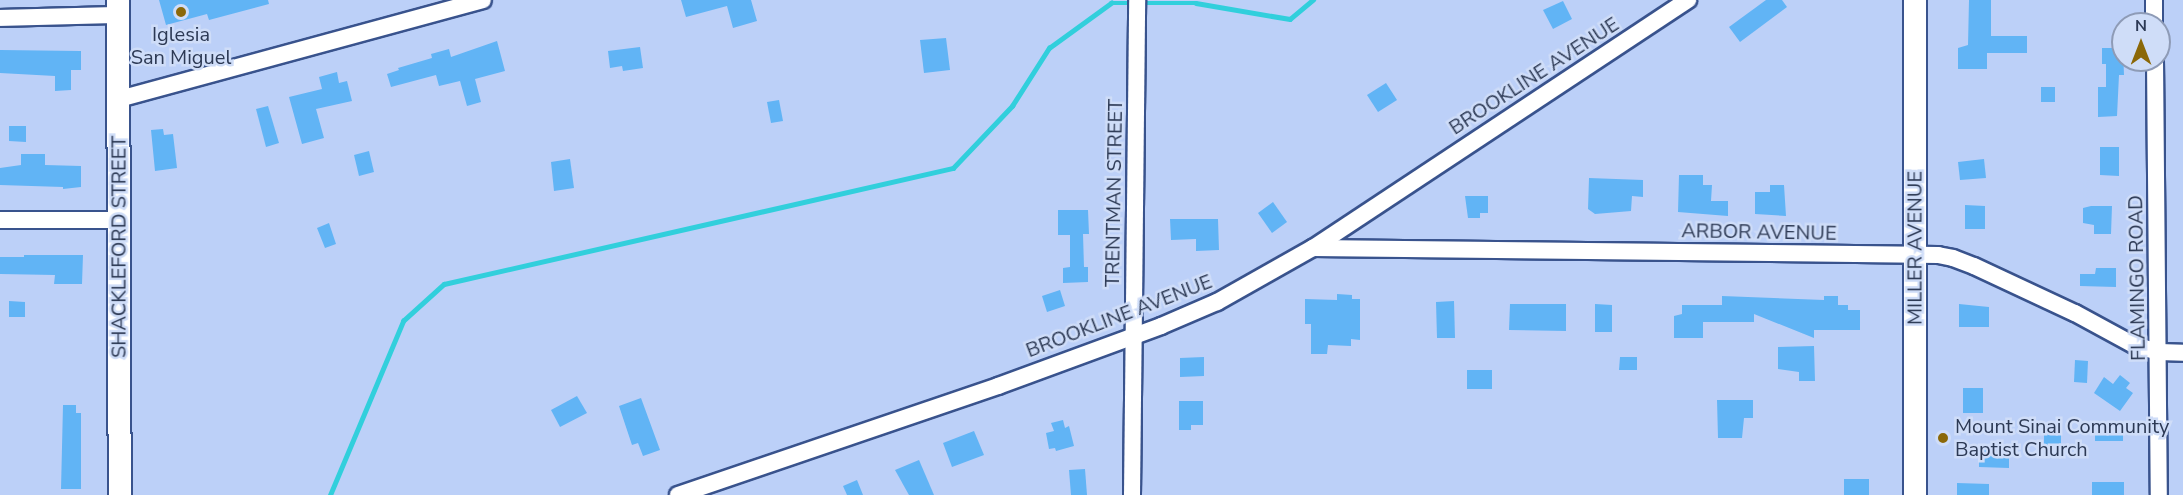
<!DOCTYPE html>
<style>
body{margin:0}
#map{position:relative;width:2183px;height:495px;overflow:hidden;background:#bcd0f8;font-family:"Nunito Sans",sans-serif}
div>[style]{position:absolute}
[style*='--x']{left:calc(var(--x)*1px);top:calc(var(--y)*1px);width:calc(var(--w)*1px);rotate:calc(var(--a)*1deg)}
.stream>*{height:4.5px;margin:-2.25px;padding:0 2.25px;transform-origin:2.25px;border-radius:2.25px;background:#31cfdc}
.building>*{inset:0;background:#61b4f5}
.roads{filter:drop-shadow(2px 0 #39538d) drop-shadow(-2px 0 #39538d) drop-shadow(0 2px #39538d) drop-shadow(0 -2px #39538d)}
.street>*{height:16px;margin:-8px;padding:0 8px;transform-origin:8px;border-radius:8px;background:#fff}
.secondary>*{height:22px;margin:-11px;padding:0 11px;transform-origin:11px;border-radius:11px;background:#fff}
.dots>*{width:16px;height:16px;translate:-50% -50%;box-sizing:border-box;border:3px solid #cfddf8;border-radius:50%}
span{translate:-50% -50%;white-space:nowrap;text-align:center;line-height:1.15;-webkit-text-stroke:5px #cfddf8;paint-order:stroke}
.poi-label{font-size:20px;color:#2c3954}
.left{translate:0 -50%;text-align:left}
.street-label{font-size:20px;color:#2c3954}
.north{position:absolute;left:2111px;top:12px;width:60px;height:60px;box-sizing:border-box;background:#cfddf8;border:2px solid #8e9bb6;border-radius:50%;rotate:0deg;font-size:16px;font-weight:700;line-height:24px;text-align:center;color:#2c3954}
.north::after{content:'';display:block;margin:auto;width:21px;height:27px;background:#8b6808;clip-path:polygon(50% 0,100% 100%,50% 72%,0 100%)}
</style>
<div id="map">
<div class="stream">
<div style="--x:330;--y:495;--w:189;--a:-67.2"></div>
<div style="--x:403;--y:321;--w:55;--a:-42.1"></div>
<div style="--x:444;--y:284;--w:522;--a:-12.84"></div>
<div style="--x:953;--y:168;--w:86;--a:-46.4"></div>
<div style="--x:1012;--y:106;--w:69;--a:-57.5"></div>
<div style="--x:1049;--y:48;--w:77;--a:-36"></div>
<div style="--x:1111;--y:3;--w:85;--a:0"></div>
<div style="--x:1196;--y:3;--w:95;--a:9.7"></div>
<div style="--x:1290;--y:19;--w:30;--a:-40"></div>
</div>
<div class="building">
<div style="clip-path:polygon(159px 0,268px 0,269px 4px,209px 20px,207px 14px,166px 25px)"></div>
<div style="clip-path:polygon(681px 0,751px 0,757px 21px,733px 28px,727px 6px,686px 17px)"></div>
<div style="clip-path:polygon(1766px 0,1782px 0,1787px 7px,1740px 42px,1729px 27px)"></div>
<div style="clip-path:polygon(1969px 0,1991px 0,1991px 36px,2027px 36px,2027px 53px,1987px 53px,1987px 69px,1958px 69px,1958px 48px,1968px 45px)"></div>
<div style="clip-path:polygon(1563px 1px,1572px 19px,1553px 29px,1543px 10px)"></div>
<div style="clip-path:polygon(946px 38px,950px 70px,924px 73px,920px 40px)"></div>
<div style="clip-path:polygon(497px 41px,505px 71px,475px 79px,481px 102px,467px 106px,460px 81px,439px 86px,436px 75px,391px 87px,387px 74px,399px 70px,398px 68px,432px 58px,431px 54px,449px 49px,451px 57px)"></div>
<div style="clip-path:polygon(640px 47px,643px 68px,623px 71px,622px 66px,610px 68px,608px 51px)"></div>
<div style="clip-path:polygon(2102px 48px,2123px 48px,2124px 75px,2119px 75px,2117px 116px,2098px 117px,2098px 87px,2106px 87px,2106px 64px,2102px 64px)"></div>
<div style="clip-path:polygon(0 50px,81px 51px,81px 70px,71px 70px,71px 90px,55px 91px,55px 76px,0 73px)"></div>
<div style="clip-path:polygon(337px 72px,339px 83px,347px 81px,352px 101px,316px 109px,324px 138px,302px 144px,289px 97px,322px 89px,319px 77px)"></div>
<div style="clip-path:polygon(1386px 83px,1397px 100px,1378px 112px,1367px 95px)"></div>
<div style="clip-path:polygon(2041px 87px,2055px 87px,2055px 102px,2041px 102px)"></div>
<div style="clip-path:polygon(779px 100px,783px 121px,771px 123px,767px 102px)"></div>
<div style="clip-path:polygon(268px 106px,279px 143px,266px 147px,256px 109px)"></div>
<div style="clip-path:polygon(9px 126px,26px 126px,26px 142px,9px 141px)"></div>
<div style="clip-path:polygon(163px 129px,164px 135px,173px 134px,177px 168px,155px 171px,151px 130px)"></div>
<div style="clip-path:polygon(2100px 147px,2119px 147px,2119px 176px,2100px 175px)"></div>
<div style="clip-path:polygon(369px 151px,374px 172px,359px 176px,354px 155px)"></div>
<div style="clip-path:polygon(21px 154px,45px 154px,45px 165px,81px 166px,81px 187px,63px 189px,63px 187px,0 185px,0 168px,21px 165px)"></div>
<div style="clip-path:polygon(570px 159px,574px 188px,554px 191px,551px 162px)"></div>
<div style="clip-path:polygon(1984px 159px,1986px 178px,1960px 180px,1958px 162px)"></div>
<div style="clip-path:polygon(1679px 175px,1703px 175px,1703px 185px,1712px 185px,1711px 201px,1728px 201px,1728px 216px,1678px 212px)"></div>
<div style="clip-path:polygon(1589px 178px,1643px 180px,1643px 197px,1632px 196px,1631px 211px,1595px 214px,1588px 209px)"></div>
<div style="clip-path:polygon(1770px 185px,1784px 185px,1786px 216px,1755px 214px,1755px 192px,1770px 192px)"></div>
<div style="clip-path:polygon(1465px 196px,1488px 196px,1488px 213px,1480px 213px,1480px 218px,1468px 218px)"></div>
<div style="clip-path:polygon(1273px 202px,1287px 222px,1272px 233px,1258px 213px)"></div>
<div style="clip-path:polygon(1965px 205px,1985px 206px,1985px 229px,1965px 229px)"></div>
<div style="clip-path:polygon(2091px 206px,2112px 206px,2111px 234px,2094px 234px,2094px 225px,2083px 223px,2083px 208px)"></div>
<div style="clip-path:polygon(1058px 210px,1088px 210px,1089px 234px,1083px 234px,1084px 267px,1088px 267px,1088px 282px,1063px 283px,1063px 268px,1070px 267px,1070px 235px,1058px 235px)"></div>
<div style="clip-path:polygon(1170px 219px,1218px 219px,1219px 250px,1196px 251px,1196px 239px,1171px 240px)"></div>
<div style="clip-path:polygon(329px 223px,336px 244px,325px 248px,317px 228px)"></div>
<div style="clip-path:polygon(24px 255px,83px 255px,82px 284px,54px 284px,55px 275px,0 274px,0 257px,24px 257px)"></div>
<div style="clip-path:polygon(2096px 268px,2116px 268px,2116px 287px,2080px 286px,2080px 274px,2095px 274px)"></div>
<div style="clip-path:polygon(1060px 290px,1065px 306px,1047px 312px,1042px 296px)"></div>
<div style="clip-path:polygon(1337px 294px,1352px 295px,1352px 299px,1360px 299px,1360px 340px,1351px 339px,1351px 346px,1328px 345px,1327px 354px,1311px 354px,1311px 324px,1305px 324px,1305px 299px,1337px 300px)"></div>
<div style="clip-path:polygon(1722px 296px,1824px 300px,1824px 296px,1838px 296px,1838px 305px,1848px 305px,1848px 310px,1860px 310px,1860px 330px,1814px 330px,1814px 338px,1754px 314px,1754px 322px,1703px 322px,1703px 338px,1674px 338px,1674px 316px,1682px 314px,1682px 305px,1722px 305px)"></div>
<div style="clip-path:polygon(9px 301px,25px 302px,25px 317px,9px 317px)"></div>
<div style="clip-path:polygon(1454px 301px,1455px 338px,1437px 338px,1436px 302px)"></div>
<div style="clip-path:polygon(1510px 304px,1566px 304px,1566px 331px,1509px 330px)"></div>
<div style="clip-path:polygon(1595px 304px,1612px 305px,1612px 332px,1595px 332px)"></div>
<div style="clip-path:polygon(1959px 304px,1989px 307px,1989px 327px,1959px 327px)"></div>
<div style="clip-path:polygon(1814px 346px,1815px 381px,1799px 381px,1799px 372px,1778px 369px,1778px 347px)"></div>
<div style="clip-path:polygon(1204px 357px,1204px 376px,1180px 377px,1180px 358px)"></div>
<div style="clip-path:polygon(1620px 357px,1637px 357px,1637px 370px,1619px 370px)"></div>
<div style="clip-path:polygon(2075px 360px,2088px 361px,2087px 383px,2074px 382px)"></div>
<div style="clip-path:polygon(1467px 370px,1492px 370px,1492px 389px,1467px 389px)"></div>
<div style="clip-path:polygon(2120px 375px,2130px 383px,2126px 388px,2133px 393px,2120px 411px,2094px 393px,2104px 377px,2113px 384px)"></div>
<div style="clip-path:polygon(1963px 388px,1983px 388px,1983px 413px,1963px 413px)"></div>
<div style="clip-path:polygon(577px 396px,587px 413px,560px 427px,551px 410px)"></div>
<div style="clip-path:polygon(641px 398px,660px 450px,643px 456px,638px 443px,632px 445px,619px 406px)"></div>
<div style="clip-path:polygon(1717px 400px,1753px 400px,1753px 418px,1744px 418px,1742px 438px,1718px 438px)"></div>
<div style="clip-path:polygon(1179px 401px,1203px 401px,1203px 425px,1191px 425px,1191px 430px,1179px 430px)"></div>
<div style="clip-path:polygon(63px 405px,76px 405px,76px 413px,81px 413px,81px 489px,61px 489px)"></div>
<div style="clip-path:polygon(1063px 420px,1065px 428px,1069px 426px,1074px 446px,1056px 451px,1055px 448px,1049px 449px,1046px 433px,1054px 431px,1051px 423px)"></div>
<div style="clip-path:polygon(2095px 423px,2123px 423px,2123px 441px,2095px 441px)"></div>
<div style="clip-path:polygon(2044px 430px,2061px 430px,2061px 449px,2044px 449px)"></div>
<div style="clip-path:polygon(974px 431px,984px 455px,952px 467px,943px 443px)"></div>
<div style="clip-path:polygon(1983px 447px,2009px 448px,2009px 468px,1979px 467px,1979px 454px,1983px 454px)"></div>
<div style="clip-path:polygon(919px 460px,934px 495px,909px 495px,895px 470px)"></div>
<div style="clip-path:polygon(1085px 469px,1087px 495px,1071px 495px,1069px 470px)"></div>
<div style="clip-path:polygon(1844px 479px,1869px 479px,1869px 495px,1844px 495px)"></div>
<div style="clip-path:polygon(857px 480px,863px 495px,847px 495px,843px 486px)"></div>
<div style="clip-path:polygon(2092px 482px,2124px 482px,2124px 495px,2092px 495px)"></div>
<div style="clip-path:polygon(1957px 483px,1989px 484px,1989px 495px,1957px 495px)"></div>
</div>
<div class="roads">
<div class="street">
<div style="--x:2154;--y:0;--w:24;--a:90"></div>
<div style="--x:0;--y:18;--w:117;--a:-1.5"></div>
<div style="--x:2155;--y:60;--w:435;--a:89.5"></div>
<div style="--x:119;--y:99;--w:377;--a:-15.2"></div>
<div style="--x:0;--y:220;--w:120;--a:0"></div>
<div style="--x:1313;--y:248;--w:625;--a:0.64"></div>
<div style="--x:1938;--y:255;--w:15;--a:11"></div>
<div style="--x:1953;--y:258;--w:22;--a:21"></div>
<div style="--x:1974;--y:266;--w:111;--a:25"></div>
<div style="--x:2075;--y:313;--w:67;--a:28.5"></div>
<div style="--x:2134;--y:345;--w:26;--a:16"></div>
<div style="--x:2159;--y:352;--w:24;--a:2"></div>
<div style="--x:678;--y:495;--w:338;--a:-18.8"></div>
<div style="--x:998;--y:386;--w:174;--a:-20.2"></div>
<div style="--x:1161;--y:326;--w:61;--a:-23.2"></div>
<div style="--x:1217;--y:302;--w:110;--a:-29.4"></div>
<div style="--x:1313;--y:248;--w:450;--a:-33.5"></div>
<div style="--x:1132;--y:495;--w:495;--a:-89.4"></div>
</div>
<div class="secondary">
<div style="--x:118;--y:0;--w:495;--a:89.8"></div>
<div style="--x:1915;--y:0;--w:495;--a:90"></div>
</div>
</div>
<div class="dots">
<div style="left:181px;top:12px;background:#8b6808"></div>
<div style="left:1943px;top:438px;background:#8b6808"></div>
</div>
<div class="poi-label">
<span style="left:181px;top:46px">Iglesia<br>San Miguel</span>
<span class="left" style="left:1955px;top:438px">Mount Sinai Community<br>Baptist Church</span>
</div>
<div class="street-label">
<span style="left:1534px;top:76px;rotate:-33deg">BROOKLINE AVENUE</span>
<span style="left:1114px;top:193px;rotate:-89deg">TRENTMAN STREET</span>
<span style="left:1759px;top:232px;rotate:1deg">ARBOR AVENUE</span>
<span style="left:119px;top:247px;rotate:-90deg">SHACKLEFORD STREET</span>
<span style="left:1915px;top:248px;rotate:-90deg">MILLER AVENUE</span>
<span style="left:2137px;top:278px;rotate:-91deg">FLAMINGO ROAD</span>
<span style="left:1119px;top:316px;rotate:-21deg">BROOKLINE AVENUE</span>
</div>
<div class="north">N</div>
</div>
